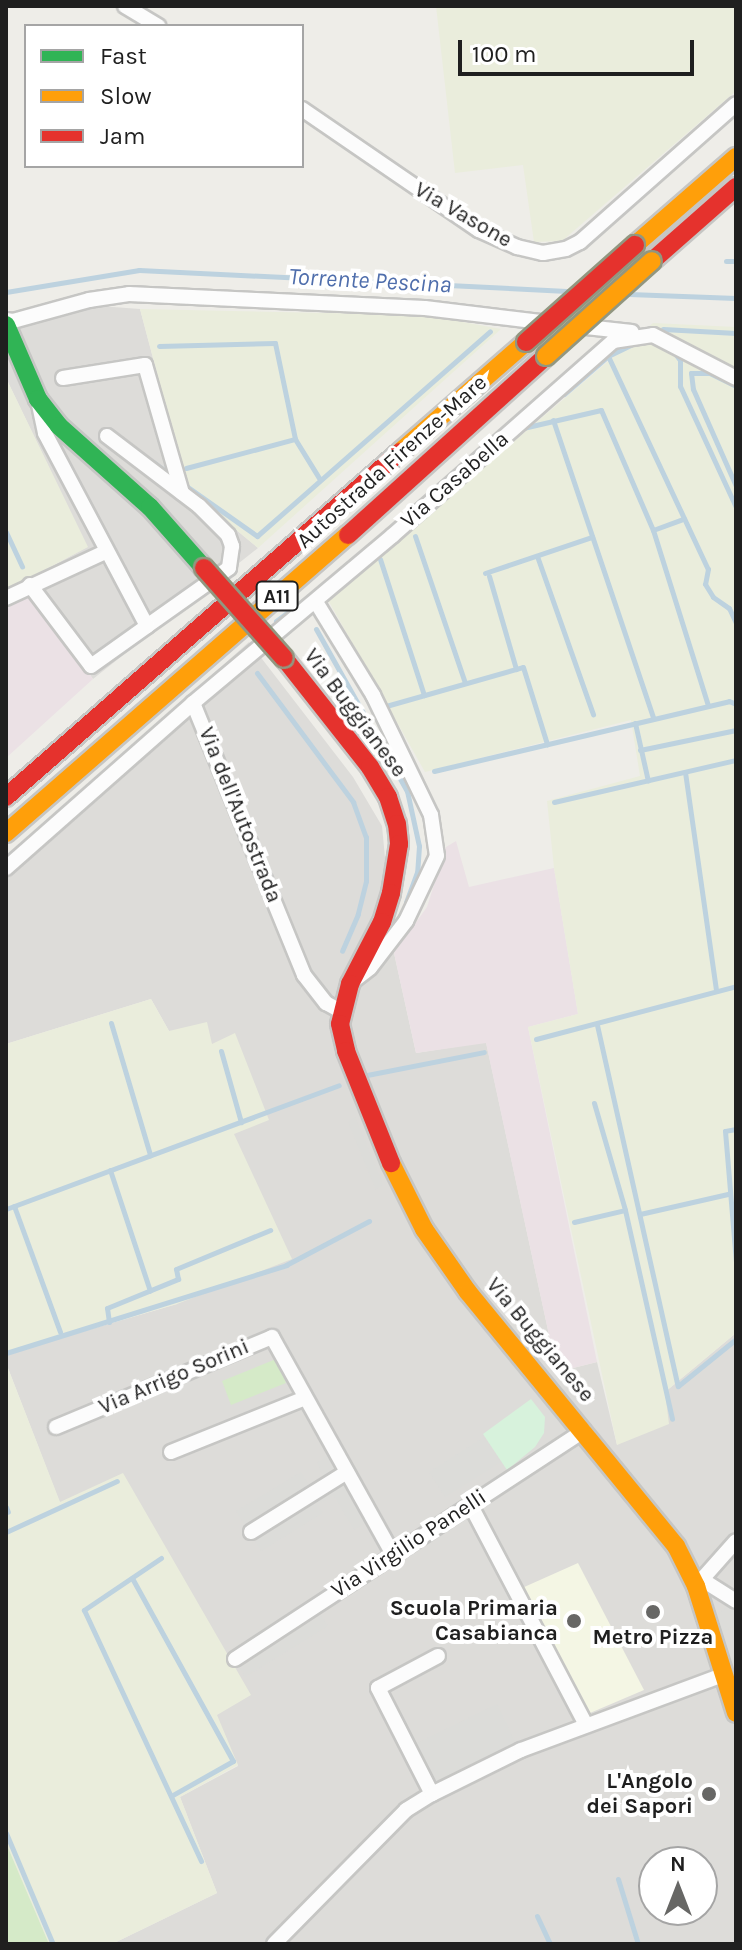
<!DOCTYPE html>
<style>
body{margin:0}
#map{position:relative;width:742px;height:1950px;overflow:hidden;background:#eeede8;font-family:Karla,sans-serif}
div>[style]{position:absolute}
[style*='--x']{left:calc(var(--x)*1px);top:calc(var(--y)*1px);width:calc(var(--w)*1px);rotate:calc(var(--a)*1deg)}
.residential>*{inset:0;background:#dddcd9}
.industrial>*{inset:0;background:#ebe1e5}
.education>*{inset:0;background:#f4f6e4}
.farmland>*{inset:0;background:#eaeddc}
.grass>*{inset:0;background:#d5eac8}
.park>*{inset:0;background:#d7f2dc}
.parking>*{inset:0;background:#dcdcd9}
.stream>*{height:5px;margin:-2.5px;padding:0 2.5px;transform-origin:2.5px;border-radius:2.5px;background:#bdd2df}
.roads{filter:drop-shadow(2px 0 #c6c6c4) drop-shadow(-2px 0 #c6c6c4) drop-shadow(0 2px #c6c6c4) drop-shadow(0 -2px #c6c6c4)}
.street>*{height:14px;margin:-7px;padding:0 7px;transform-origin:7px;border-radius:7px;background:#fcfcfc}
.fast>*{height:18px;margin:-9px;padding:0 9px;transform-origin:9px;border-radius:9px;background:#30b455}
.slow>*{height:18px;margin:-9px;padding:0 9px;transform-origin:9px;border-radius:9px;background:#ff9f0a}
.jam>*{height:18px;margin:-9px;padding:0 9px;transform-origin:9px;border-radius:9px;background:#e5322d}
.bridges{filter:drop-shadow(2px 0 #929780) drop-shadow(-2px 0 #929780) drop-shadow(0 2px #929780) drop-shadow(0 -2px #929780)}
.slow-bridge>*{height:18px;margin:-9px;padding:0 9px;transform-origin:9px;border-radius:9px;background:#ff9f0a}
.jam-bridge>*{height:18px;margin:-9px;padding:0 9px;transform-origin:9px;border-radius:9px;background:#e5322d}
.dots>*{width:22px;height:22px;translate:-50% -50%;box-sizing:border-box;border:4px solid #fff;border-radius:50%}
span{translate:-50% -50%;white-space:nowrap;text-align:center;line-height:1.15;-webkit-text-stroke:8px #fff;paint-order:stroke}
.shield-label span{padding:2px 6px;background:#fff;border:2px solid;border-radius:6px;-webkit-text-stroke-width:0}
.shield-label{font-size:20px;color:#1f1f1f;font-weight:700}
.street-label{font-size:22px;color:#1f1f1f}
.poi-label{font-size:22px;color:#1f1f1f;font-weight:700}
.right{translate:-100% -50%;text-align:right}
.water-label{font-size:24px;color:#4f6eac;font-style:italic}
.frame{position:absolute;inset:0;border:8px solid #1f1f1f;pointer-events:none}
.legend{position:absolute;left:24px;top:24px;width:280px;height:144px;box-sizing:border-box;background:#fff;border:2px solid #a5a5a5;margin:0;padding:10px 14px;list-style:none;font-size:24px;color:#1f1f1f}
.legend li{display:flex;align-items:center;gap:16px;height:40px}
.legend b{width:40px;border:2px solid #a5a5a5}
.north{position:absolute;left:638px;top:1846px;width:80px;height:80px;box-sizing:border-box;background:#fff;border:2px solid #a5a5a5;border-radius:50%;rotate:0deg;font-size:22px;font-weight:700;line-height:32px;text-align:center;color:#1f1f1f}
.north::after{content:'';display:block;margin:auto;width:28px;height:36px;background:#676765;clip-path:polygon(50% 0,100% 100%,50% 72%,0 100%)}
.scale{position:absolute;left:458px;top:40px;width:236px;height:36px;box-sizing:border-box;border:4px solid #1f1f1f;border-top:0;padding-left:10px;font-size:24px;line-height:28px;white-space:nowrap;color:#1f1f1f;-webkit-text-stroke:6px #fff;paint-order:stroke}
</style>
<div id="map">
<div class="residential">
<div style="clip-path:polygon(86px 305px,140px 309px,188px 490px,258px 548px,93px 679px,23px 582px,87px 547px,6px 378px,6px 315px)"></div>
<div style="clip-path:polygon(evenodd,249px 642px,353px 777px,382px 826px,394px 953px,416px 1053px,486px 1042px,557px 1372px,597px 1362px,617px 1445px,665px 1392px,736px 1333px,736px 1944px,112px 1944px,217px 1893px,180px 1797px,238px 1766px,216px 1715px,250px 1695px,60px 1503px,6px 1363px,6px 1354px,177px 1304px,234px 1133px,212px 1044px,169px 1031px,151px 999px,6px 1044px,6px 858px,249px 642px,654px 1862px,702px 1862px,702px 1910px,654px 1910px,654px 1862px)"></div>
</div>
<div class="industrial">
<div style="clip-path:polygon(23px 582px,93px 679px,6px 758px,6px 590px)"></div>
<div style="clip-path:polygon(456px 841px,469px 887px,554px 868px,578px 1014px,528px 1027px,597px 1362px,557px 1372px,486px 1043px,416px 1053px,394px 953px,427px 907px,446px 847px)"></div>
</div>
<div class="education">
<div style="clip-path:polygon(578px 1563px,644px 1690px,590px 1713px,522px 1588px)"></div>
</div>
<div class="farmland">
<div style="clip-path:polygon(436px 6px,736px 6px,736px 91px,562px 241px,534px 242px,523px 165px,455px 173px)"></div>
<div style="clip-path:polygon(140px 309px,425px 315px,501px 329px,258px 548px,188px 490px)"></div>
<div style="clip-path:polygon(653px 323px,736px 327px,736px 1333px,665px 1392px,669px 1424px,617px 1445px,528px 1027px,578px 1014px,554px 868px,547px 801px,640px 776px,631px 720px,425px 772px,328px 600px)"></div>
<div style="clip-path:polygon(6px 378px,88px 547px,6px 590px)"></div>
<div style="clip-path:polygon(151px 999px,169px 1031px,207px 1022px,212px 1044px,235px 1033px,269px 1120px,234px 1134px,292px 1259px,177px 1304px,6px 1354px,6px 1044px)"></div>
<div style="clip-path:polygon(6px 1363px,60px 1502px,123px 1473px,251px 1695px,217px 1715px,238px 1765px,180px 1797px,217px 1893px,112px 1944px,49px 1944px,6px 1843px)"></div>
</div>
<div class="grass">
<div style="clip-path:polygon(276px 1359px,286px 1383px,231px 1405px,222px 1381px)"></div>
<div style="clip-path:polygon(6px 1843px,49px 1944px,6px 1944px)"></div>
</div>
<div class="park">
<div style="clip-path:polygon(531px 1399px,545px 1417px,544px 1433px,535px 1447px,507px 1470px,483px 1434px)"></div>
</div>
<div class="parking">
<div style="clip-path:polygon(355px 1117px,383px 1184px,376px 1190px,348px 1122px)"></div>
<div style="clip-path:polygon(484px 1437px,501px 1462px,445px 1497px,429px 1472px)"></div>
<div style="clip-path:polygon(328px 1455px,367px 1522px,354px 1530px,334px 1496px,318px 1504px,323px 1513px,261px 1551px,236px 1511px,301px 1472px,309px 1485px,323px 1476px,317px 1463px)"></div>
<div style="clip-path:polygon(729px 1606px,736px 1613px,736px 1625px,723px 1632px,717px 1614px)"></div>
<div style="clip-path:polygon(321px 1615px,328px 1626px,245px 1677px,239px 1667px)"></div>
<div style="clip-path:polygon(497px 1704px,516px 1744px,434px 1783px,415px 1744px)"></div>
</div>
<div class="stream">
<div style="--x:726;--y:261;--w:10;--a:0"></div>
<div style="--x:6;--y:292;--w:135;--a:-9.4"></div>
<div style="--x:139;--y:270;--w:433;--a:2.8"></div>
<div style="--x:629;--y:294;--w:107;--a:2.1"></div>
<div style="--x:663;--y:329;--w:73;--a:3.1"></div>
<div style="--x:159;--y:346;--w:116;--a:-1.5"></div>
<div style="--x:275;--y:343;--w:98;--a:78.2"></div>
<div style="--x:295;--y:439;--w:46;--a:58.4"></div>
<div style="--x:673;--y:351;--w:11;--a:52"></div>
<div style="--x:680;--y:360;--w:26;--a:90"></div>
<div style="--x:680;--y:386;--w:133;--a:65.2"></div>
<div style="--x:608;--y:356;--w:235;--a:64.9"></div>
<div style="--x:708;--y:569;--w:15;--a:101"></div>
<div style="--x:705;--y:584;--w:15;--a:58"></div>
<div style="--x:713;--y:597;--w:19;--a:35"></div>
<div style="--x:729;--y:608;--w:17;--a:65"></div>
<div style="--x:736;--y:386;--w:30;--a:-154"></div>
<div style="--x:709;--y:373;--w:18;--a:180"></div>
<div style="--x:691;--y:373;--w:16;--a:83"></div>
<div style="--x:693;--y:389;--w:106;--a:66.1"></div>
<div style="--x:564;--y:394;--w:58;--a:-40.8"></div>
<div style="--x:608;--y:356;--w:28;--a:-26"></div>
<div style="--x:553;--y:420;--w:314;--a:71.4"></div>
<div style="--x:523;--y:428;--w:80;--a:-13"></div>
<div style="--x:601;--y:410;--w:131;--a:66.6"></div>
<div style="--x:653;--y:530;--w:184;--a:72.6"></div>
<div style="--x:153;--y:462;--w:26;--a:36"></div>
<div style="--x:186;--y:468;--w:113;--a:-14.9"></div>
<div style="--x:182;--y:483;--w:92;--a:35.2"></div>
<div style="--x:257;--y:536;--w:310;--a:-41.3"></div>
<div style="--x:653;--y:530;--w:33;--a:-20"></div>
<div style="--x:6;--y:532;--w:38;--a:65"></div>
<div style="--x:415;--y:536;--w:155;--a:71.2"></div>
<div style="--x:537;--y:556;--w:168;--a:70.5"></div>
<div style="--x:380;--y:559;--w:143;--a:72.1"></div>
<div style="--x:485;--y:573;--w:113;--a:-18.6"></div>
<div style="--x:489;--y:576;--w:97;--a:73.8"></div>
<div style="--x:276;--y:621;--w:55;--a:-36.9"></div>
<div style="--x:316;--y:629;--w:186;--a:60.7"></div>
<div style="--x:407;--y:791;--w:56;--a:77.7"></div>
<div style="--x:419;--y:846;--w:26;--a:94"></div>
<div style="--x:417;--y:872;--w:32;--a:110"></div>
<div style="--x:257;--y:673;--w:161;--a:53.3"></div>
<div style="--x:353;--y:802;--w:37;--a:70"></div>
<div style="--x:366;--y:837;--w:44;--a:90"></div>
<div style="--x:366;--y:881;--w:34;--a:104"></div>
<div style="--x:358;--y:914;--w:40;--a:113.4"></div>
<div style="--x:386;--y:706;--w:142;--a:-15.9"></div>
<div style="--x:523;--y:667;--w:81;--a:72.7"></div>
<div style="--x:635;--y:723;--w:59;--a:77.4"></div>
<div style="--x:640;--y:750;--w:98;--a:-11.8"></div>
<div style="--x:434;--y:771;--w:303;--a:-13.3"></div>
<div style="--x:729;--y:701;--w:8;--a:23"></div>
<div style="--x:685;--y:772;--w:221;--a:81.9"></div>
<div style="--x:554;--y:802;--w:187;--a:-13"></div>
<div style="--x:111;--y:1023;--w:138;--a:73.5"></div>
<div style="--x:597;--y:1025;--w:370;--a:77.4"></div>
<div style="--x:678;--y:1386;--w:75;--a:-39"></div>
<div style="--x:536;--y:1039;--w:207;--a:-14.8"></div>
<div style="--x:221;--y:1051;--w:74;--a:74.3"></div>
<div style="--x:367;--y:1075;--w:119;--a:-11.1"></div>
<div style="--x:594;--y:1103;--w:111;--a:73.8"></div>
<div style="--x:625;--y:1210;--w:214;--a:77.3"></div>
<div style="--x:736;--y:1129;--w:11;--a:170"></div>
<div style="--x:725;--y:1131;--w:131;--a:85.2"></div>
<div style="--x:110;--y:1170;--w:127;--a:71.7"></div>
<div style="--x:14;--y:1206;--w:134;--a:69.9"></div>
<div style="--x:6;--y:1209;--w:355;--a:-20.4"></div>
<div style="--x:640;--y:1214;--w:90;--a:-12.8"></div>
<div style="--x:574;--y:1222;--w:52;--a:-13.2"></div>
<div style="--x:109;--y:1322;--w:14;--a:-98"></div>
<div style="--x:107;--y:1308;--w:77;--a:-22.2"></div>
<div style="--x:178;--y:1279;--w:10;--a:-101"></div>
<div style="--x:176;--y:1269;--w:102;--a:-22.5"></div>
<div style="--x:6;--y:1353;--w:294;--a:-17.4"></div>
<div style="--x:286;--y:1265;--w:94;--a:-27.9"></div>
<div style="--x:6;--y:1507;--w:5;--a:68"></div>
<div style="--x:6;--y:1532;--w:122;--a:-24.7"></div>
<div style="--x:161;--y:1558;--w:93;--a:146"></div>
<div style="--x:84;--y:1610;--w:277;--a:65"></div>
<div style="--x:132;--y:1578;--w:209;--a:61.1"></div>
<div style="--x:233;--y:1761;--w:71;--a:150.6"></div>
<div style="--x:6;--y:1833;--w:121;--a:67.1"></div>
<div style="--x:618;--y:1879;--w:68;--a:72.9"></div>
<div style="--x:537;--y:1916;--w:31;--a:65"></div>
</div>
<div class="roads">
<div class="street">
<div style="--x:125;--y:6;--w:39;--a:31"></div>
<div style="--x:302;--y:109;--w:214;--a:34.4"></div>
<div style="--x:479;--y:230;--w:42;--a:24.1"></div>
<div style="--x:517;--y:247;--w:27;--a:13"></div>
<div style="--x:543;--y:253;--w:23;--a:-10"></div>
<div style="--x:566;--y:249;--w:16;--a:-27"></div>
<div style="--x:580;--y:242;--w:208;--a:-41.5"></div>
<div style="--x:6;--y:320;--w:7;--a:8"></div>
<div style="--x:13;--y:321;--w:79;--a:-15.4"></div>
<div style="--x:89;--y:300;--w:40;--a:-8.5"></div>
<div style="--x:129;--y:294;--w:296;--a:2.7"></div>
<div style="--x:425;--y:308;--w:125;--a:6.9"></div>
<div style="--x:577;--y:326;--w:55;--a:6.2"></div>
<div style="--x:63;--y:378;--w:83;--a:-9"></div>
<div style="--x:145;--y:365;--w:133;--a:73.9"></div>
<div style="--x:107;--y:436;--w:116;--a:37.3"></div>
<div style="--x:199;--y:506;--w:41;--a:45"></div>
<div style="--x:228;--y:535;--w:12;--a:70"></div>
<div style="--x:232;--y:546;--w:22;--a:98"></div>
<div style="--x:229;--y:568;--w:100;--a:144.7"></div>
<div style="--x:30;--y:585;--w:101;--a:53"></div>
<div style="--x:91;--y:666;--w:69;--a:-35.5"></div>
<div style="--x:147;--y:626;--w:218;--a:-117.9"></div>
<div style="--x:45;--y:433;--w:30;--a:-102"></div>
<div style="--x:6;--y:598;--w:109;--a:-24.9"></div>
<div style="--x:316;--y:602;--w:109;--a:58.5"></div>
<div style="--x:373;--y:695;--w:133;--a:64.2"></div>
<div style="--x:431;--y:815;--w:41;--a:81.7"></div>
<div style="--x:437;--y:856;--w:72;--a:115.5"></div>
<div style="--x:406;--y:921;--w:59;--a:127.5"></div>
<div style="--x:370;--y:968;--w:18;--a:142"></div>
<div style="--x:193;--y:703;--w:260;--a:-40"></div>
<div style="--x:392;--y:536;--w:295;--a:-41.4"></div>
<div style="--x:613;--y:341;--w:40;--a:-8.5"></div>
<div style="--x:653;--y:335;--w:93;--a:27.4"></div>
<div style="--x:6;--y:868;--w:249;--a:-41.4"></div>
<div style="--x:193;--y:703;--w:294;--a:67.8"></div>
<div style="--x:304;--y:975;--w:36;--a:52"></div>
<div style="--x:326;--y:1003;--w:18;--a:29"></div>
<div style="--x:56;--y:1427;--w:234;--a:-22.6"></div>
<div style="--x:272;--y:1337;--w:248;--a:60.9"></div>
<div style="--x:171;--y:1452;--w:144;--a:-21.9"></div>
<div style="--x:470;--y:1504;--w:250;--a:62.3"></div>
<div style="--x:251;--y:1532;--w:113;--a:-32"></div>
<div style="--x:701;--y:1579;--w:41;--a:32.2"></div>
<div style="--x:696;--y:1586;--w:60;--a:-48.4"></div>
<div style="--x:235;--y:1659;--w:417;--a:-33.2"></div>
<div style="--x:432;--y:1794;--w:119;--a:-117"></div>
<div style="--x:378;--y:1688;--w:68;--a:-28.1"></div>
<div style="--x:274;--y:1944;--w:188;--a:-45.4"></div>
<div style="--x:406;--y:1810;--w:31;--a:-32"></div>
<div style="--x:432;--y:1794;--w:99;--a:-26.3"></div>
<div style="--x:521;--y:1750;--w:215;--a:-20.4"></div>
</div>
<div class="fast">
<div style="--x:6;--y:325;--w:81;--a:66.6"></div>
<div style="--x:38;--y:399;--w:34;--a:52"></div>
<div style="--x:59;--y:426;--w:122;--a:41.7"></div>
<div style="--x:150;--y:507;--w:81;--a:48.5"></div>
</div>
<div class="slow">
<div style="--x:635;--y:245;--w:134;--a:-41.1"></div>
<div style="--x:400;--y:452;--w:167;--a:-41.1"></div>
<div style="--x:6;--y:833;--w:454;--a:-41.1"></div>
<div style="--x:391;--y:1163;--w:74;--a:63.4"></div>
<div style="--x:424;--y:1229;--w:77;--a:55.1"></div>
<div style="--x:468;--y:1292;--w:328;--a:50.7"></div>
<div style="--x:676;--y:1546;--w:45;--a:63.4"></div>
<div style="--x:696;--y:1586;--w:133;--a:72.5"></div>
</div>
<div class="jam">
<div style="--x:652;--y:261;--w:112;--a:-41.4"></div>
<div style="--x:348;--y:535;--w:267;--a:-42.1"></div>
<div style="--x:284;--y:658;--w:139;--a:51.7"></div>
<div style="--x:370;--y:767;--w:35;--a:59"></div>
<div style="--x:388;--y:797;--w:28;--a:72"></div>
<div style="--x:397;--y:824;--w:20;--a:84"></div>
<div style="--x:399;--y:844;--w:50;--a:99.3"></div>
<div style="--x:391;--y:893;--w:30;--a:107"></div>
<div style="--x:382;--y:922;--w:70;--a:117.3"></div>
<div style="--x:350;--y:984;--w:41;--a:104"></div>
<div style="--x:340;--y:1024;--w:28;--a:77"></div>
<div style="--x:346;--y:1051;--w:121;--a:68.1"></div>
<div style="--x:6;--y:797;--w:524;--a:-41.21"></div>
</div>
</div>
<div class="bridges">
<div class="slow-bridge">
<div style="--x:546;--y:356;--w:142;--a:-41.9"></div>
</div>
<div class="jam-bridge">
<div style="--x:526;--y:342;--w:146;--a:-41.7"></div>
<div style="--x:204;--y:568;--w:120;--a:48.4"></div>
</div>
</div>
<div class="dots">
<div style="left:653px;top:1612px;background:#676765"></div>
<div style="left:574px;top:1621px;background:#676765"></div>
<div style="left:709px;top:1794px;background:#676765"></div>
</div>
<div class="shield-label">
<span style="left:277px;top:596px">A11</span>
</div>
<div class="street-label">
<span style="left:463px;top:215px;rotate:30deg">Via Vasone</span>
<span style="left:392px;top:462px;rotate:-42deg">Autostrada Firenze-Mare</span>
<span style="left:455px;top:480px;rotate:-41deg">Via Casabella</span>
<span style="left:355px;top:713px;rotate:53deg">Via Buggianese</span>
<span style="left:240px;top:815px;rotate:68deg">Via dell'Autostrada</span>
<span style="left:540px;top:1340px;rotate:50deg">Via Buggianese</span>
<span style="left:174px;top:1377px;rotate:-23deg">Via Arrigo Sorini</span>
<span style="left:409px;top:1544px;rotate:-33deg">Via Virgilio Panelli</span>
</div>
<div class="poi-label">
<span class="right" style="left:558px;top:1621px">Scuola Primaria<br>Casabianca</span>
<span style="left:653px;top:1638px">Metro Pizza</span>
<span class="right" style="left:693px;top:1794px">L'Angolo<br>dei Sapori</span>
</div>
<div class="water-label">
<span style="left:370px;top:281px;rotate:3deg">Torrente Pescina</span>
</div>
<div class="frame"></div>
<ul class="legend">
<li><b style="height:10px;background:#30b455"></b>Fast</li>
<li><b style="height:10px;background:#ff9f0a"></b>Slow</li>
<li><b style="height:10px;background:#e5322d"></b>Jam</li>
</ul>
<div class="north">N</div>
<div class="scale">100 m</div>
</div>
